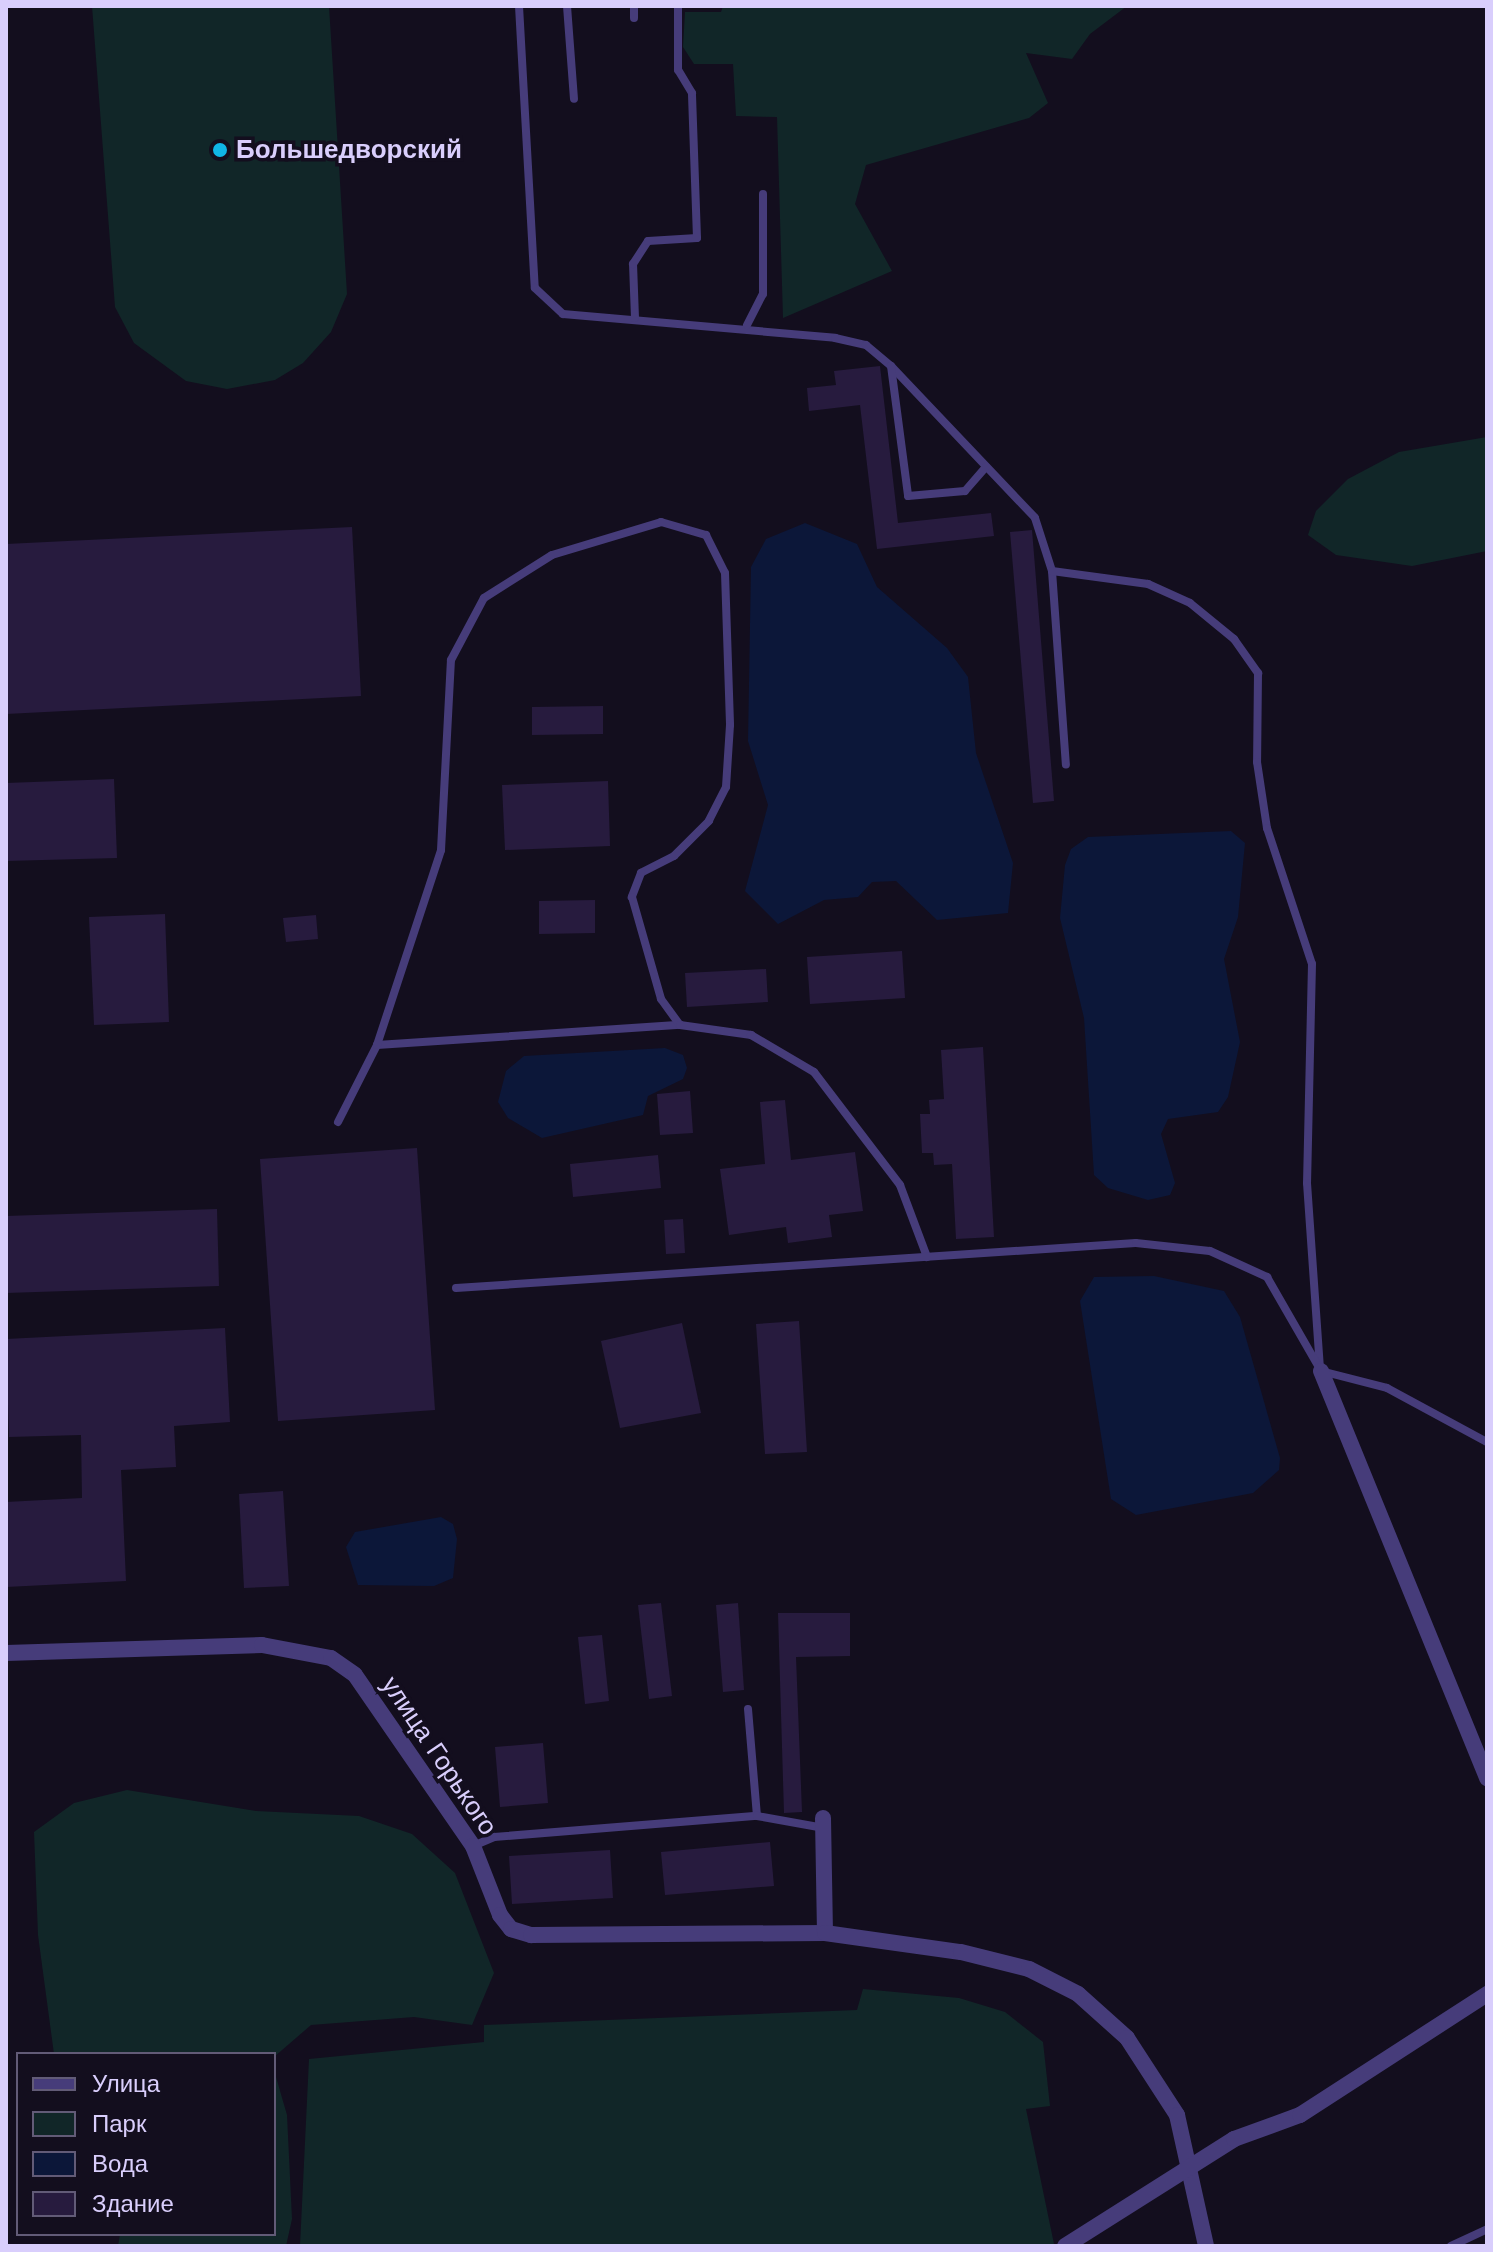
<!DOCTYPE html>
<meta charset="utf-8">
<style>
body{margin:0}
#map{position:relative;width:1493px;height:2252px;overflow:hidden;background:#130e1e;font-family:"Work Sans",sans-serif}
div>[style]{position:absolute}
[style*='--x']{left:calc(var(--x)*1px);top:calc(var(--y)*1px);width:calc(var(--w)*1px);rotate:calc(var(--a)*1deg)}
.green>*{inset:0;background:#112628}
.water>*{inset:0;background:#0c1739}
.building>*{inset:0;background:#271b3e}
.lane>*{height:8px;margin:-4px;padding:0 4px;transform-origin:4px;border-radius:4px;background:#463c7a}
.street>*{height:16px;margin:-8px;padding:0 8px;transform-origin:8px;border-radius:8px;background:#463c7a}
.dots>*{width:22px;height:22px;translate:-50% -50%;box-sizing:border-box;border:4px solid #130e1e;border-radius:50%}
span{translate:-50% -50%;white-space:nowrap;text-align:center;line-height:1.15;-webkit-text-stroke:7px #130e1e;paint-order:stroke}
.poi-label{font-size:26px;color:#d9cefc;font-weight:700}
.left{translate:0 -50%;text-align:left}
.street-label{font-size:26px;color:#d9cefc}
.frame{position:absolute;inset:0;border:8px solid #d9cefc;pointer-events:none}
.legend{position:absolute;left:16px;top:2052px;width:260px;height:184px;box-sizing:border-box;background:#130e1e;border:2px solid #625b77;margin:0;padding:10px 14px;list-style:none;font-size:24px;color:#d9cefc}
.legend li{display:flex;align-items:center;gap:16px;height:40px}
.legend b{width:40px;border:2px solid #625b77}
</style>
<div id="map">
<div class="green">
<div style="clip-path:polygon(92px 6px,329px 6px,347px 294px,331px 332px,303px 363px,275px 380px,227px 389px,186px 381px,134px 343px,115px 307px)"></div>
<div style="clip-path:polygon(723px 6px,1127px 6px,1090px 34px,1072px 59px,1026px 53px,1048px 103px,1029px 118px,866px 165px,855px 204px,892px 271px,783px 318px,777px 117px,736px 116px,733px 64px,694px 64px,683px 47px,685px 12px,721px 12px)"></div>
<div style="clip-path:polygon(1487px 437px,1487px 551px,1412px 566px,1336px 555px,1308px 535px,1316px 511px,1348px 479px,1399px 452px)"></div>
<div style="clip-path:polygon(127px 1790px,256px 1811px,359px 1816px,412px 1834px,455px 1873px,494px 1973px,472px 2025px,414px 2017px,311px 2025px,274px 2057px,54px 2054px,38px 1935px,34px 1832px,74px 1803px)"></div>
<div style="clip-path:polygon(863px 1989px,959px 1998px,1005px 2012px,1043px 2042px,1050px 2106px,1026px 2109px,1054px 2244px,300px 2246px,309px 2059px,484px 2042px,484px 2025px,857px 2010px)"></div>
<div style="clip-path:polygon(274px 2070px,287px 2115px,292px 2219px,286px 2246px,118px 2246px,120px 2234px,274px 2234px)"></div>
</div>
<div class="water">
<div style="clip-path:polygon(805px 523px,857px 544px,877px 587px,947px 648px,968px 677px,976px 753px,1013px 863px,1008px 913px,937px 920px,896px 881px,872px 882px,858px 897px,824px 900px,778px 924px,745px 891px,768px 805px,748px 741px,751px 567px,766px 539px)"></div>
<div style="clip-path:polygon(1231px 831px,1245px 843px,1238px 917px,1224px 959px,1240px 1042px,1228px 1097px,1218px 1112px,1168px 1119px,1161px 1134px,1175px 1183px,1170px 1195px,1148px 1200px,1108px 1188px,1094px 1175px,1084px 1018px,1060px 918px,1065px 865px,1071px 849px,1088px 837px)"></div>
<div style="clip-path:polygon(665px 1048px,683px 1055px,687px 1068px,683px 1079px,648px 1096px,643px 1115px,542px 1138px,508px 1118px,498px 1102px,506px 1071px,524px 1056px)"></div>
<div style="clip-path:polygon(1154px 1276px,1224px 1291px,1240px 1317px,1280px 1458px,1279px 1470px,1253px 1493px,1136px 1515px,1111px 1499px,1080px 1301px,1094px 1277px)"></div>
<div style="clip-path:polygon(441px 1517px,453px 1524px,457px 1539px,453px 1578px,434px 1586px,358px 1585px,346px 1547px,355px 1532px)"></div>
</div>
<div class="building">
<div style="clip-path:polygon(880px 366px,898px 523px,991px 513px,994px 536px,877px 549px,860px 405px,809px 411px,807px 388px,836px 385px,834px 371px)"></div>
<div style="clip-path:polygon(352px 527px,361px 696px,6px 714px,6px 544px)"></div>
<div style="clip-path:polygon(1032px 530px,1054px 801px,1033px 803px,1010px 532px)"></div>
<div style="clip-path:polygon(603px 706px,603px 734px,532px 735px,532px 707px)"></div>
<div style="clip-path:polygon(114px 779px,117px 858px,6px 861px,6px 783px)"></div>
<div style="clip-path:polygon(608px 781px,610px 846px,505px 850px,502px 785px)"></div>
<div style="clip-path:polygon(595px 900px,595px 933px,539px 934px,539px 901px)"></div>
<div style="clip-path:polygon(165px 914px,169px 1022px,94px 1025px,89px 917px)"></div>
<div style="clip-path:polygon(316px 915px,318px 939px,286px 942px,283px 918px)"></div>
<div style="clip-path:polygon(902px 951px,905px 998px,810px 1004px,807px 957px)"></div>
<div style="clip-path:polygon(766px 969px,768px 1002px,687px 1007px,685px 973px)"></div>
<div style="clip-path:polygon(983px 1047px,994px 1237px,956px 1239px,952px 1164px,934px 1165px,933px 1153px,922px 1153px,920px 1114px,930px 1114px,929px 1100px,944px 1099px,941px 1050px)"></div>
<div style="clip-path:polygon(690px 1091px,693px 1133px,660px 1135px,657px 1094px)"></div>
<div style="clip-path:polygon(785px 1100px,791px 1160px,855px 1152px,863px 1211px,829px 1215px,832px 1237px,788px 1243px,786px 1227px,729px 1235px,720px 1169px,765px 1164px,760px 1102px)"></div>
<div style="clip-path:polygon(417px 1148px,435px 1410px,278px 1421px,260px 1159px)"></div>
<div style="clip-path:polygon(658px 1155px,661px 1188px,573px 1197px,570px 1164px)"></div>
<div style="clip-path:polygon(217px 1209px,219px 1286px,6px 1293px,6px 1216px)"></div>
<div style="clip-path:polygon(683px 1219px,685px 1253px,666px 1254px,664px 1220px)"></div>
<div style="clip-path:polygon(799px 1321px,807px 1452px,765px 1454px,756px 1324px)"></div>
<div style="clip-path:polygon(682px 1323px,701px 1413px,620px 1428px,601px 1341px)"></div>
<div style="clip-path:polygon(225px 1328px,230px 1422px,174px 1426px,176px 1467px,121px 1470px,126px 1581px,6px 1587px,6px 1502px,82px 1498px,81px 1435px,9px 1437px,6px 1339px)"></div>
<div style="clip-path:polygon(283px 1491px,289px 1586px,244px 1588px,239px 1494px)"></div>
<div style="clip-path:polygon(661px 1603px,672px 1696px,649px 1699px,638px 1605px)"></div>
<div style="clip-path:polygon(738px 1603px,744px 1690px,723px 1692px,716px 1605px)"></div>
<div style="clip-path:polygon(778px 1613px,850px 1613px,850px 1656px,796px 1657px,802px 1812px,784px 1813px)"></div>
<div style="clip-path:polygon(602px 1635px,609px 1701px,585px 1704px,578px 1637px)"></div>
<div style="clip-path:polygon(543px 1743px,548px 1803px,500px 1807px,495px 1747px)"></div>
<div style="clip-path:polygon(770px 1842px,774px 1886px,665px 1895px,661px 1852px)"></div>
<div style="clip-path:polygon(610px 1850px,613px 1898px,512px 1904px,509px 1856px)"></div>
</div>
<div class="lane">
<div style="--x:519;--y:6;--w:282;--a:86.8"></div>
<div style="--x:535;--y:288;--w:38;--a:43"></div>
<div style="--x:563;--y:314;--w:273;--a:5"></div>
<div style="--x:835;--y:338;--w:32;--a:13"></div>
<div style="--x:866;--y:345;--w:33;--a:40"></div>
<div style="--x:891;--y:366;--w:209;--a:46.5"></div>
<div style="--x:1035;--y:518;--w:56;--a:72.2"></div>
<div style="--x:1052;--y:571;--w:194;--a:85.9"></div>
<div style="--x:567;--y:6;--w:93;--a:85.7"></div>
<div style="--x:634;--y:18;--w:12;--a:-90"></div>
<div style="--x:635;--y:318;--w:54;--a:-92.1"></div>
<div style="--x:633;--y:264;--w:27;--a:-57"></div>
<div style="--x:648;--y:241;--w:49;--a:-3.5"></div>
<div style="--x:697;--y:238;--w:145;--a:-92"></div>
<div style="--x:692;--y:93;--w:27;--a:-121"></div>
<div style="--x:678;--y:70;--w:64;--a:-90"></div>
<div style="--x:747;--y:325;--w:35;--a:-63"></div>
<div style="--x:763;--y:294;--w:100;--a:-90"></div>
<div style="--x:891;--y:366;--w:131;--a:82.5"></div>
<div style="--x:908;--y:496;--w:57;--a:-5"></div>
<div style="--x:965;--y:491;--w:32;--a:-49"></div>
<div style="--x:1052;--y:571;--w:97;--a:7.7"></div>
<div style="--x:1148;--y:584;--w:46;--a:24.3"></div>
<div style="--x:1190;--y:603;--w:57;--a:39.3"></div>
<div style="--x:1234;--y:639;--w:42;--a:54.8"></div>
<div style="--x:1258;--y:673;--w:89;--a:90.6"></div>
<div style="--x:1257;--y:762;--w:67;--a:81.4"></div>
<div style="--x:1267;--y:828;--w:143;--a:71.7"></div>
<div style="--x:1312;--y:964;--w:219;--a:91.3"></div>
<div style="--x:1307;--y:1183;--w:184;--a:86"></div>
<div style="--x:377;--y:1045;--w:304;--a:-3.8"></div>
<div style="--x:338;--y:1122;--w:86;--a:-63.1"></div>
<div style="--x:377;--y:1045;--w:205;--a:-71.8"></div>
<div style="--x:441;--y:850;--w:190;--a:-87"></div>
<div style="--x:451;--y:660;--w:70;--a:-62"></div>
<div style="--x:484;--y:598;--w:80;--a:-32.3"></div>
<div style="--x:552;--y:555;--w:114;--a:-16.8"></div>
<div style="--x:661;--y:522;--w:47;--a:16.1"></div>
<div style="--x:706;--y:535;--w:42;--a:63.4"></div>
<div style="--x:725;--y:573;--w:152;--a:88.1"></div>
<div style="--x:730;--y:725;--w:62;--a:93.7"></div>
<div style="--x:726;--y:787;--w:38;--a:117"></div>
<div style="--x:709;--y:821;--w:49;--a:135"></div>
<div style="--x:674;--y:856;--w:37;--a:153"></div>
<div style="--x:641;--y:873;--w:26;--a:111"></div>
<div style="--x:632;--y:897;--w:106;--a:74.1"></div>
<div style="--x:661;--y:999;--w:32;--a:54"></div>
<div style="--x:680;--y:1025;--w:72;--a:8"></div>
<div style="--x:751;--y:1035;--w:73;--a:30.4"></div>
<div style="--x:814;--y:1072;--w:142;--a:52.7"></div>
<div style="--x:900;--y:1185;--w:77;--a:69.4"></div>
<div style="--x:456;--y:1288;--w:681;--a:-3.79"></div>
<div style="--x:1136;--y:1243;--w:74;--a:6.2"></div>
<div style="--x:1210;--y:1251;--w:63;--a:24.5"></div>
<div style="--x:1267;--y:1277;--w:108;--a:60.1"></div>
<div style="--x:1321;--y:1371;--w:68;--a:14.4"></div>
<div style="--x:1387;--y:1388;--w:114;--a:28.4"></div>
<div style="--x:748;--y:1709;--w:107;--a:85.2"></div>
<div style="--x:473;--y:1846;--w:23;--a:-23"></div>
<div style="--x:494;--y:1837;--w:264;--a:-4.6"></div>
<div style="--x:757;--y:1816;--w:68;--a:10.2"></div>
<div style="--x:1451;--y:2246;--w:40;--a:-25"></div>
</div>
<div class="street">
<div style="--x:1321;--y:1371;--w:440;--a:67.8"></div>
<div style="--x:6;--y:1653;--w:256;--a:-1.8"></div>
<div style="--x:262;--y:1645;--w:70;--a:10.7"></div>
<div style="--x:331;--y:1658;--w:29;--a:35"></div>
<div style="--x:355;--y:1675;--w:208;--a:55.4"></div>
<div style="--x:473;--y:1846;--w:74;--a:68.6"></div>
<div style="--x:500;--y:1915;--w:18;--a:52"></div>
<div style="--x:511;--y:1929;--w:21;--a:17"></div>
<div style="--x:531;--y:1935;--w:294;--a:-0.4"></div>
<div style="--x:825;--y:1933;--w:115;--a:-91"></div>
<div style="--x:825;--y:1933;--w:137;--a:8"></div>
<div style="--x:961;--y:1952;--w:70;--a:14"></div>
<div style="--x:1029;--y:1969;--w:55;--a:27"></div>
<div style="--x:1078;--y:1994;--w:66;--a:41.9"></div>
<div style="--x:1127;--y:2038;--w:92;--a:57"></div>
<div style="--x:1177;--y:2115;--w:134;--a:77.5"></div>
<div style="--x:1065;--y:2246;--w:200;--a:-32.3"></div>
<div style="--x:1234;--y:2139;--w:70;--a:-20"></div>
<div style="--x:1300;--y:2115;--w:223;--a:-32.9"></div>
</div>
<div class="dots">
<div style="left:220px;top:150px;background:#10b5e6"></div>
</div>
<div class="poi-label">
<span class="left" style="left:236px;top:150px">Большедворский</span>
</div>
<div class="street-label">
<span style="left:439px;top:1756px;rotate:56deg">улица Горького</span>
</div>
<div class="frame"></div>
<ul class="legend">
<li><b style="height:10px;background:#463c7a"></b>Улица</li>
<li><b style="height:22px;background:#112628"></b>Парк</li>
<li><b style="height:22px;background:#0c1739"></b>Вода</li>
<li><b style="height:22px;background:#271b3e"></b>Здание</li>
</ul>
</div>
